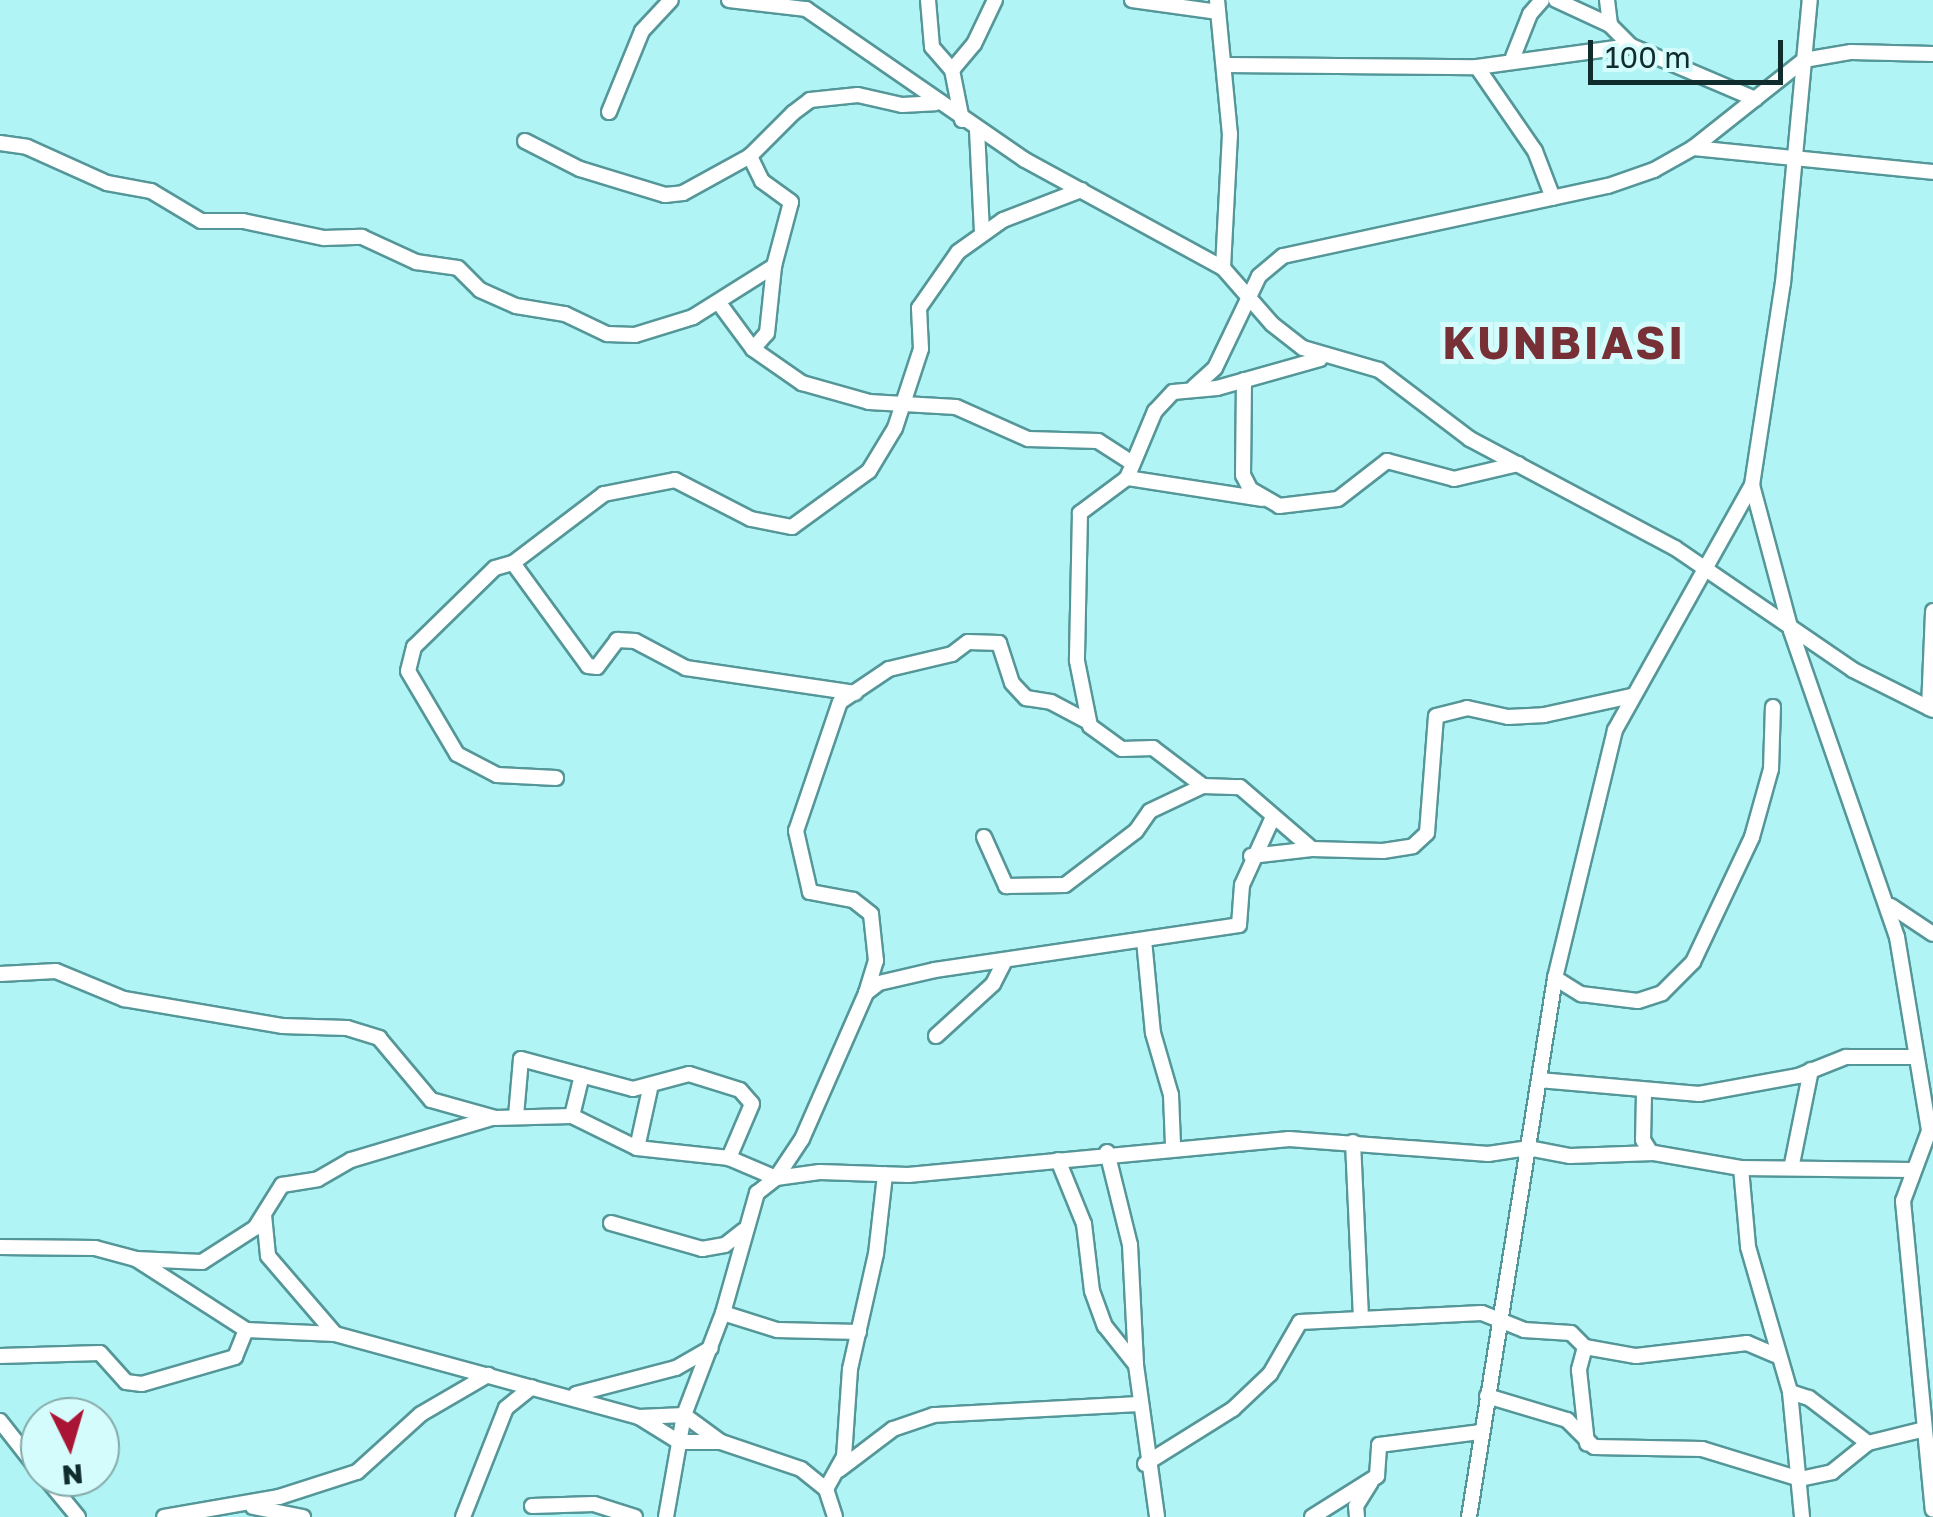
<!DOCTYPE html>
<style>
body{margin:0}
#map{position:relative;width:1933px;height:1517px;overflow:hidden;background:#b0f4f5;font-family:"Golos Text",sans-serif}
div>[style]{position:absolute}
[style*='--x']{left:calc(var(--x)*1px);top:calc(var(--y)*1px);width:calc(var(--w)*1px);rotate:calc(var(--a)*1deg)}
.roads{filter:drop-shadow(2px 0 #559799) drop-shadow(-2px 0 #559799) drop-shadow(0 2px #559799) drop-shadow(0 -2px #559799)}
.minor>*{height:14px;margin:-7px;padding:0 7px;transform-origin:7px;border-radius:7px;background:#fff}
span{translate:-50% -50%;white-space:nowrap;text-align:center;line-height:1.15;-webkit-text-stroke:10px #d4fcfc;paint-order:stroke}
.district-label{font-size:45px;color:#773036;font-weight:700;letter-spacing:2.5px}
.north{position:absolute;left:20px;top:1397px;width:100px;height:100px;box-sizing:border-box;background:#d4fcfc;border:2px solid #86a9a9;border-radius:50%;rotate:175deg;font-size:28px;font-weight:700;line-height:40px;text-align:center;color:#102c2d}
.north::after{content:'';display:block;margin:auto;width:35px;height:45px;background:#ab1535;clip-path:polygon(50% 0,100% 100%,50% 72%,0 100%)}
.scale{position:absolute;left:1588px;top:40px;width:195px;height:45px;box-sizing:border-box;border:5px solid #102c2d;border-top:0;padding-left:12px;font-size:30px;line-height:35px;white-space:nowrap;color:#102c2d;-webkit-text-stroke:8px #d4fcfc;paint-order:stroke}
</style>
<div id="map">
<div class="roads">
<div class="minor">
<div style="--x:729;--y:0;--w:78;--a:6.7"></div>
<div style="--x:806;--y:9;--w:266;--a:34.6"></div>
<div style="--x:1025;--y:160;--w:226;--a:28.6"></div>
<div style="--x:1223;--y:268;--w:74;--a:48.8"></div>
<div style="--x:1272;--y:324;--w:39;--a:38"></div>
<div style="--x:1303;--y:348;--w:79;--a:16.1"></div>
<div style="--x:1379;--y:370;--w:114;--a:37.2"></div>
<div style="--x:1470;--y:439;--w:232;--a:28"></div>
<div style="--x:1675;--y:548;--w:216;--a:34.4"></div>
<div style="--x:1853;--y:670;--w:89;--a:26.6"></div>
<div style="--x:928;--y:0;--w:47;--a:85.1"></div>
<div style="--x:932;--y:47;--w:30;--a:49"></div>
<div style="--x:952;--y:70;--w:51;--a:78.7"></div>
<div style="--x:1132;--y:0;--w:87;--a:7.9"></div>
<div style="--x:1217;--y:0;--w:135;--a:84.5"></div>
<div style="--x:1230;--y:134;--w:134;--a:93"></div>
<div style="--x:1556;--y:0;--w:60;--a:24.8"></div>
<div style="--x:1607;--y:0;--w:25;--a:83"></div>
<div style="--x:1610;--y:25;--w:30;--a:45"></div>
<div style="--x:1513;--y:57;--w:46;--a:-68.4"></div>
<div style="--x:1530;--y:14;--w:18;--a:-49"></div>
<div style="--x:1226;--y:65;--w:251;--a:0.5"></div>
<div style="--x:1477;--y:67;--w:155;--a:-7.8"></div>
<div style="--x:1631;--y:46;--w:135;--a:23.1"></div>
<div style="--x:1477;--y:67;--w:102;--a:55.4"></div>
<div style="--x:1535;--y:151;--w:50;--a:69"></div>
<div style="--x:952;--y:70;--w:34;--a:-50"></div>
<div style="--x:974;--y:44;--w:49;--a:-64.5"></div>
<div style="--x:609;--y:112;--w:87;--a:-67.8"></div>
<div style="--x:642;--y:31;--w:42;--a:-46.9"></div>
<div style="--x:977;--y:130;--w:101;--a:87.2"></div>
<div style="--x:525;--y:141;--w:62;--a:27"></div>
<div style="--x:580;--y:169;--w:89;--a:17"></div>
<div style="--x:665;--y:195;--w:18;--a:-6"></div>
<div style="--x:683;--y:193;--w:77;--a:-28.9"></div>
<div style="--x:0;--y:143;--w:27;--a:8"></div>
<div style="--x:27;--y:147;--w:88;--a:24.2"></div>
<div style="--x:107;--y:183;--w:45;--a:10.3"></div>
<div style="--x:151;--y:191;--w:58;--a:31"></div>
<div style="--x:201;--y:221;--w:42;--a:0"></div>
<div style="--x:243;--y:221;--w:83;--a:11.9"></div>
<div style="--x:324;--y:238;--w:38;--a:-2"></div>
<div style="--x:362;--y:237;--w:60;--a:24.8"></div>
<div style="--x:416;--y:262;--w:42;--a:8.1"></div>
<div style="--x:458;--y:268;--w:31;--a:45"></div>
<div style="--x:480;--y:290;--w:39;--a:24"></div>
<div style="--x:516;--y:306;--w:50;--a:9.3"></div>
<div style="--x:565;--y:314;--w:47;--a:25.5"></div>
<div style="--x:607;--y:334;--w:28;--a:2"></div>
<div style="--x:635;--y:335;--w:61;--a:-17.2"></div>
<div style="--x:693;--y:317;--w:96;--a:-32.2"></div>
<div style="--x:774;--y:266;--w:66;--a:-75.1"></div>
<div style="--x:791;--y:202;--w:36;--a:-144"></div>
<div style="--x:762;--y:181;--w:28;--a:-116"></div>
<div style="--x:750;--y:156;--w:61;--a:-45"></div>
<div style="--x:793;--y:113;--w:21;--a:-37"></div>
<div style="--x:810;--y:100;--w:48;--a:-5.9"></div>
<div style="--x:858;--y:95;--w:45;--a:12.8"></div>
<div style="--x:902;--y:105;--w:33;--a:-3"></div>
<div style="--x:1693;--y:148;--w:241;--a:5.7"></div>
<div style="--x:719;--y:303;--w:57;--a:53.5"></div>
<div style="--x:753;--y:349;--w:60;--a:34.8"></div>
<div style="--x:802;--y:383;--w:70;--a:15.8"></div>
<div style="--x:869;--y:402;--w:87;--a:3.3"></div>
<div style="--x:956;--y:407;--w:79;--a:24"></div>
<div style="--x:1028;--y:439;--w:70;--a:1.6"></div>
<div style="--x:1098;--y:441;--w:40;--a:32.9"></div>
<div style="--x:753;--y:349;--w:21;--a:-49"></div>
<div style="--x:767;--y:333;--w:67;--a:-84"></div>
<div style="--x:1320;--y:359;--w:107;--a:164.3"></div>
<div style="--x:1217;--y:388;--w:44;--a:174.8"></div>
<div style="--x:1173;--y:392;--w:26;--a:133"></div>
<div style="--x:1155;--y:411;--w:73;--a:112.7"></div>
<div style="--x:1127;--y:478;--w:59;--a:143.3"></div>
<div style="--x:1080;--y:513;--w:148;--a:91.2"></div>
<div style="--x:1077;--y:661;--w:66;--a:78.7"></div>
<div style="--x:1090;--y:726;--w:39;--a:36"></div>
<div style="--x:1122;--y:749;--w:31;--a:-2"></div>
<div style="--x:1153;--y:748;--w:63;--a:37.2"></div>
<div style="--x:1203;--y:786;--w:37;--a:2"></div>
<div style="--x:1240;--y:787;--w:95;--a:40.7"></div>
<div style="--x:1312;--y:849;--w:71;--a:1.6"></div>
<div style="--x:1383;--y:851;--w:30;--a:-9"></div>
<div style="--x:1413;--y:846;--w:19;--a:-43"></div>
<div style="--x:1427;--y:833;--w:117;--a:-85.6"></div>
<div style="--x:1436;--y:716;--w:32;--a:-14"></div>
<div style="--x:1467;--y:708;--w:42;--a:12.4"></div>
<div style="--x:1508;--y:717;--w:36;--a:-3"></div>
<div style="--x:1544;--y:715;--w:89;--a:-12.3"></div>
<div style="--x:1244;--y:380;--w:95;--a:90.6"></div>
<div style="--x:1243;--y:475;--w:16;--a:63"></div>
<div style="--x:1250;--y:489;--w:34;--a:30"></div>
<div style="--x:1279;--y:506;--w:59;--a:-6.8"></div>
<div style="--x:1338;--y:499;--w:62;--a:-37.8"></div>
<div style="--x:1387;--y:461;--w:69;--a:15"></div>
<div style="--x:1454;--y:479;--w:66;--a:-13.2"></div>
<div style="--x:1194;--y:387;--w:28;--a:-42"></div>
<div style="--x:1215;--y:368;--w:102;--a:-64.4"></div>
<div style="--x:1259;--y:276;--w:31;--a:-40"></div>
<div style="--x:1283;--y:256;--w:332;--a:-12.2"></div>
<div style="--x:1608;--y:186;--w:49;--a:-19.2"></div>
<div style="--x:1654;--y:170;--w:45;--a:-29.4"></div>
<div style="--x:1693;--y:148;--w:142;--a:-38.4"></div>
<div style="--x:1804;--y:60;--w:48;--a:-9.7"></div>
<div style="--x:1851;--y:52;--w:82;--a:1.4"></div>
<div style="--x:1127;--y:478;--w:137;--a:8.8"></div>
<div style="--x:1752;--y:485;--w:151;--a:75"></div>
<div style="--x:1791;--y:631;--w:324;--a:70.9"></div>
<div style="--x:1897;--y:937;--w:197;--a:80.6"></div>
<div style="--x:1929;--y:1131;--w:75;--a:110.4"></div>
<div style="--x:1903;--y:1201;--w:310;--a:84.5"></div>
<div style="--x:513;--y:563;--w:127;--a:53.9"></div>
<div style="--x:588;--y:666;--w:9;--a:6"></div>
<div style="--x:597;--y:667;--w:34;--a:-53"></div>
<div style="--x:617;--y:640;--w:18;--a:3"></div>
<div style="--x:635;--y:641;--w:58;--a:27.9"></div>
<div style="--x:686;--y:668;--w:171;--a:8.4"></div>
<div style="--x:1929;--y:708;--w:97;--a:-87.6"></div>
<div style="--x:556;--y:778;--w:59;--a:-177.1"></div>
<div style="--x:497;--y:775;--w:45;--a:-152.3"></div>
<div style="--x:457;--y:754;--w:96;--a:-120.6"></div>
<div style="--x:408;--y:671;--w:25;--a:-76"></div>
<div style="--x:414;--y:647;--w:113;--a:-44.3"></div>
<div style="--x:495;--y:568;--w:19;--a:-16"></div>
<div style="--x:513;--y:563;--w:114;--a:-37.2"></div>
<div style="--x:604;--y:494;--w:72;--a:-11.2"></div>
<div style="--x:675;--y:480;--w:85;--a:27.2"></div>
<div style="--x:751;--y:519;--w:42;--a:11"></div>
<div style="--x:792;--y:527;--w:95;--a:-36"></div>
<div style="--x:869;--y:471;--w:50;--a:-58.8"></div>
<div style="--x:895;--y:428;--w:83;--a:-71.8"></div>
<div style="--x:921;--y:349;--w:41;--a:-92.8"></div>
<div style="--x:919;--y:308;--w:68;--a:-55.1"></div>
<div style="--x:958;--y:252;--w:55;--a:-35.4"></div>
<div style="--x:1003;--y:220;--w:84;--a:-21"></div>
<div style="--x:984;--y:837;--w:54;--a:65.8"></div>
<div style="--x:1006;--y:886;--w:59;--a:-1"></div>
<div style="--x:1065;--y:885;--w:89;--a:-37.3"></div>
<div style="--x:1136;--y:831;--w:24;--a:-55"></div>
<div style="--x:1150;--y:811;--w:59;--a:-25.3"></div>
<div style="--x:1251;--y:856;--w:61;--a:-6.5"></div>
<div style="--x:1891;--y:906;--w:50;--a:33.7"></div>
<div style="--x:1144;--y:940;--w:93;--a:84.5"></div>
<div style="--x:1153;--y:1033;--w:65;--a:73.8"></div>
<div style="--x:1171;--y:1095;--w:50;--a:87.7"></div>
<div style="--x:0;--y:974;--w:56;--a:-3.1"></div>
<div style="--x:56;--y:971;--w:74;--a:22.4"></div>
<div style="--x:124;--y:999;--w:160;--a:9.7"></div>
<div style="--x:282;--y:1026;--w:65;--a:1.8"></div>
<div style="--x:347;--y:1028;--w:34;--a:17"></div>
<div style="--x:379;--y:1038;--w:81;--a:50"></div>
<div style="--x:431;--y:1100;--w:66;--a:15.7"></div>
<div style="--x:495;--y:1118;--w:77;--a:-1.5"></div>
<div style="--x:572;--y:1116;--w:72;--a:26.2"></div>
<div style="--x:637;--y:1148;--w:93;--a:6.2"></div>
<div style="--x:729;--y:1158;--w:51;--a:23.1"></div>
<div style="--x:776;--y:1178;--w:44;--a:-7.8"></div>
<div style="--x:820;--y:1172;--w:88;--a:2"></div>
<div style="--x:908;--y:1175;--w:383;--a:-5.4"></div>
<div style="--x:1289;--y:1139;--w:200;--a:4.3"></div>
<div style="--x:1488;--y:1154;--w:40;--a:-8.5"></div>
<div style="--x:1528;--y:1148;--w:43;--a:10.8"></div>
<div style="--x:1570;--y:1156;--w:84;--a:-2"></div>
<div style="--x:1654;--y:1153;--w:88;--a:9.8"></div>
<div style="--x:1741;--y:1168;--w:171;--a:0.7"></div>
<div style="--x:1555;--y:978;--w:31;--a:32"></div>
<div style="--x:1581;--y:994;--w:57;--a:7"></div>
<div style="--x:1638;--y:1001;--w:25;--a:-18"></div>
<div style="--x:1662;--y:993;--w:44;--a:-45"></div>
<div style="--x:1693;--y:962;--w:138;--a:-64.7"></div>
<div style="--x:1752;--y:837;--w:71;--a:-74.4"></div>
<div style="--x:1771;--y:769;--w:62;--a:-88.2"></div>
<div style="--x:866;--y:993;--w:34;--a:-73"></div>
<div style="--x:876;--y:961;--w:47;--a:-96.1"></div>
<div style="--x:871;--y:914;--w:23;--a:-142"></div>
<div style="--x:853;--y:900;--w:44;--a:-169.5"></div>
<div style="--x:810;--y:892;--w:63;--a:-102.9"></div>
<div style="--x:796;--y:831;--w:136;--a:-71.2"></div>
<div style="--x:840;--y:702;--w:59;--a:-34"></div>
<div style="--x:889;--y:669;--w:65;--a:-13.4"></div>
<div style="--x:952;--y:654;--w:20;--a:-37"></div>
<div style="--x:968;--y:642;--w:31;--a:2"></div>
<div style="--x:999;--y:643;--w:42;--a:72"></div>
<div style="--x:1012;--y:683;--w:21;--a:47"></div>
<div style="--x:1026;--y:698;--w:25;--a:9"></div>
<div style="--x:1051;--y:702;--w:40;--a:28"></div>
<div style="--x:936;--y:1036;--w:77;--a:-42.4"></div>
<div style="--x:993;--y:984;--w:25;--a:-63"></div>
<div style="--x:1539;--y:1080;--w:161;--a:5"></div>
<div style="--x:1699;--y:1094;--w:101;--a:-10.3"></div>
<div style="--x:1798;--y:1076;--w:52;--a:-21.6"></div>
<div style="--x:1846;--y:1057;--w:70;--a:0"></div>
<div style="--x:1644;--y:1094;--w:46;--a:91.2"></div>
<div style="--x:1643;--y:1140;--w:15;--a:58"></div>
<div style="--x:516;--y:1116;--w:57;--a:-85"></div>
<div style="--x:521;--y:1059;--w:116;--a:15"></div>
<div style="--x:633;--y:1089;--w:58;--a:-15"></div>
<div style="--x:689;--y:1074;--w:53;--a:17.4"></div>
<div style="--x:740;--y:1090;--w:18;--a:49"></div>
<div style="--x:752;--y:1104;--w:59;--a:113.1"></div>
<div style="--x:572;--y:1116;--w:42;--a:-76.3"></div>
<div style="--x:1353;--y:1142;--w:174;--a:87.4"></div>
<div style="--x:637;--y:1148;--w:60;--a:-77.6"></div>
<div style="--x:1107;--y:1152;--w:96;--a:76.1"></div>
<div style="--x:1130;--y:1245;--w:120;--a:87.1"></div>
<div style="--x:1058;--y:1160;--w:69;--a:67.9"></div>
<div style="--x:1084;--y:1224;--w:67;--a:83.2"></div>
<div style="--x:1092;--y:1291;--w:37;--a:70"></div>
<div style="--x:1105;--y:1326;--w:50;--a:51.5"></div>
<div style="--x:1136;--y:1365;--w:153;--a:82.1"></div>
<div style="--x:1792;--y:1164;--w:96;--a:-78.6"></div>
<div style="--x:1741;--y:1168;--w:79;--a:84.9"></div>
<div style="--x:1748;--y:1247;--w:151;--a:73.8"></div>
<div style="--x:1790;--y:1392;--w:126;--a:84.5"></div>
<div style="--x:264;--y:1215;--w:41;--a:84.4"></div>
<div style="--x:268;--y:1256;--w:103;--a:49.3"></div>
<div style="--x:611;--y:1223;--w:95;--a:15.9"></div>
<div style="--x:702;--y:1249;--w:23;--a:-10"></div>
<div style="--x:725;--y:1245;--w:23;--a:-38"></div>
<div style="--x:0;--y:1247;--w:95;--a:0.6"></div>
<div style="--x:95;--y:1248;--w:42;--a:15"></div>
<div style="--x:136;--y:1259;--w:131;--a:32.8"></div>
<div style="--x:136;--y:1259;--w:66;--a:2.6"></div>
<div style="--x:202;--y:1262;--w:63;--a:-32.7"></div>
<div style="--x:255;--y:1228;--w:51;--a:-57.9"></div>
<div style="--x:282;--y:1185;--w:36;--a:-9"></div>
<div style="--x:318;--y:1179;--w:38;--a:-30"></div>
<div style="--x:351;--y:1160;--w:147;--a:-16.6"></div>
<div style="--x:723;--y:1313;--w:57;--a:17.5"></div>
<div style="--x:777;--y:1330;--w:82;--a:1.4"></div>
<div style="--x:1585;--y:1347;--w:24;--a:105"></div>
<div style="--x:1579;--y:1370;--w:74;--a:83.8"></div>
<div style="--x:0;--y:1356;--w:100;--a:-1.7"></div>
<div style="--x:100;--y:1353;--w:39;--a:48"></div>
<div style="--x:126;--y:1382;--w:16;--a:7"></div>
<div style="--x:142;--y:1384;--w:97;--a:-16.2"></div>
<div style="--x:235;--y:1357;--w:29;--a:-68"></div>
<div style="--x:246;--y:1330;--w:89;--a:2.6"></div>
<div style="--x:335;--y:1334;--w:315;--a:15.3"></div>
<div style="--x:639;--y:1417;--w:45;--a:-2.5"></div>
<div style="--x:684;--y:1415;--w:46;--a:36.1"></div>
<div style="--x:721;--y:1442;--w:84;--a:18.6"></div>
<div style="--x:801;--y:1469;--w:32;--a:39"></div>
<div style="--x:826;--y:1489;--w:29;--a:72"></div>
<div style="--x:1790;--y:1392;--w:20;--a:18"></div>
<div style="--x:1809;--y:1398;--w:74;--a:37.3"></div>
<div style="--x:576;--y:1394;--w:103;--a:-14.6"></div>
<div style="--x:676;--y:1368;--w:40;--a:-29.7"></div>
<div style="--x:1487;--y:1396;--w:84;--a:16.7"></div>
<div style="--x:1567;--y:1420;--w:38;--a:45"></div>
<div style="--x:1594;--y:1447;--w:108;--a:1.1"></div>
<div style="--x:1702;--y:1449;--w:102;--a:17"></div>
<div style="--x:1800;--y:1479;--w:33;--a:-12"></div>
<div style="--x:1832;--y:1472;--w:46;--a:-38.9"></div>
<div style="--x:1868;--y:1443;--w:55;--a:-13.8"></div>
<div style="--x:639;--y:1417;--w:47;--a:32"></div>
<div style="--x:679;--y:1442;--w:41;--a:0"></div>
<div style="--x:0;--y:1421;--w:65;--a:51.9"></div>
<div style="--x:1145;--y:1464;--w:104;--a:-32"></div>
<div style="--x:1233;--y:1409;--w:51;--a:-43.4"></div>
<div style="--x:1270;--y:1374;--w:60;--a:-60"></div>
<div style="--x:1300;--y:1322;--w:182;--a:-2.8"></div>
<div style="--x:1482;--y:1313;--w:45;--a:22"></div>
<div style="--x:1524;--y:1330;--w:47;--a:3.7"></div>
<div style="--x:1571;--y:1333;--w:20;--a:45"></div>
<div style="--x:1585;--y:1347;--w:52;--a:10"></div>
<div style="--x:1636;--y:1356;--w:112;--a:-6.7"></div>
<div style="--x:1747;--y:1343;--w:30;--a:23"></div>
<div style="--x:839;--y:1470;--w:68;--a:-37.2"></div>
<div style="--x:893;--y:1429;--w:43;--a:-18.9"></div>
<div style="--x:934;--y:1415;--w:203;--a:-3.1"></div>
<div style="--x:45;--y:1477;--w:52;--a:50.5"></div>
<div style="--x:826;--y:1489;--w:37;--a:-61"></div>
<div style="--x:844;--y:1457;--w:88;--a:-86.1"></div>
<div style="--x:850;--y:1369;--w:118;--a:-77.3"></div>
<div style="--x:876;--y:1254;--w:80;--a:-83.5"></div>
<div style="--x:532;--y:1506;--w:62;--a:-1.8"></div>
<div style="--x:594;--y:1504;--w:43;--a:17.6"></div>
<div style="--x:253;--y:1507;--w:51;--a:11.3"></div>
<div style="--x:164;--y:1517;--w:117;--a:-9.9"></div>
<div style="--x:279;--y:1497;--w:82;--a:-17.8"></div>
<div style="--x:357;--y:1472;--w:86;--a:-42.2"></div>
<div style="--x:421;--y:1414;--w:78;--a:-30.2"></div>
<div style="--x:463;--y:1517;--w:117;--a:-68.5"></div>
<div style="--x:506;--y:1408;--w:33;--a:-39"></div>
<div style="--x:666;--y:1517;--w:104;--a:-80"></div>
<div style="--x:684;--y:1415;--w:109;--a:-69.1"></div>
<div style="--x:723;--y:1313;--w:125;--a:-74.2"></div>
<div style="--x:757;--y:1193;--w:24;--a:-38"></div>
<div style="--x:776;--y:1178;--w:47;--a:-56.3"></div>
<div style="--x:802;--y:1139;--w:159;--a:-66.3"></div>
<div style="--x:866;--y:993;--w:16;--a:-38"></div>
<div style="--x:879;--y:983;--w:57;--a:-13.1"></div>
<div style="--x:935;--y:970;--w:307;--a:-8.4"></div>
<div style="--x:1239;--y:925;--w:40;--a:-85.7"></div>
<div style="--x:1242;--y:885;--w:75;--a:-65.5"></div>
<div style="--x:1312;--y:1517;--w:77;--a:-32.2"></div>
<div style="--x:1377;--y:1476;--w:31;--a:-86"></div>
<div style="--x:1379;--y:1445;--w:103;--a:-7.3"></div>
<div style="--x:1357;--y:1517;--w:11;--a:-95"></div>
<div style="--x:1356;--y:1506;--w:28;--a:-58"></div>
<div style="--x:1469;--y:1517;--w:546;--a:-80.93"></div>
<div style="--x:1555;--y:978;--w:255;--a:-76.4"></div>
<div style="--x:1615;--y:730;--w:281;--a:-60.8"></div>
<div style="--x:1752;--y:485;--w:204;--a:-81.3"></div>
<div style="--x:1783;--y:283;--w:284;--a:-84.6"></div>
</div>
</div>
<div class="district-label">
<span style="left:1564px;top:343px">KUNBIASI</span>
</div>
<div class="north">N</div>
<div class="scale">100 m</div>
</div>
